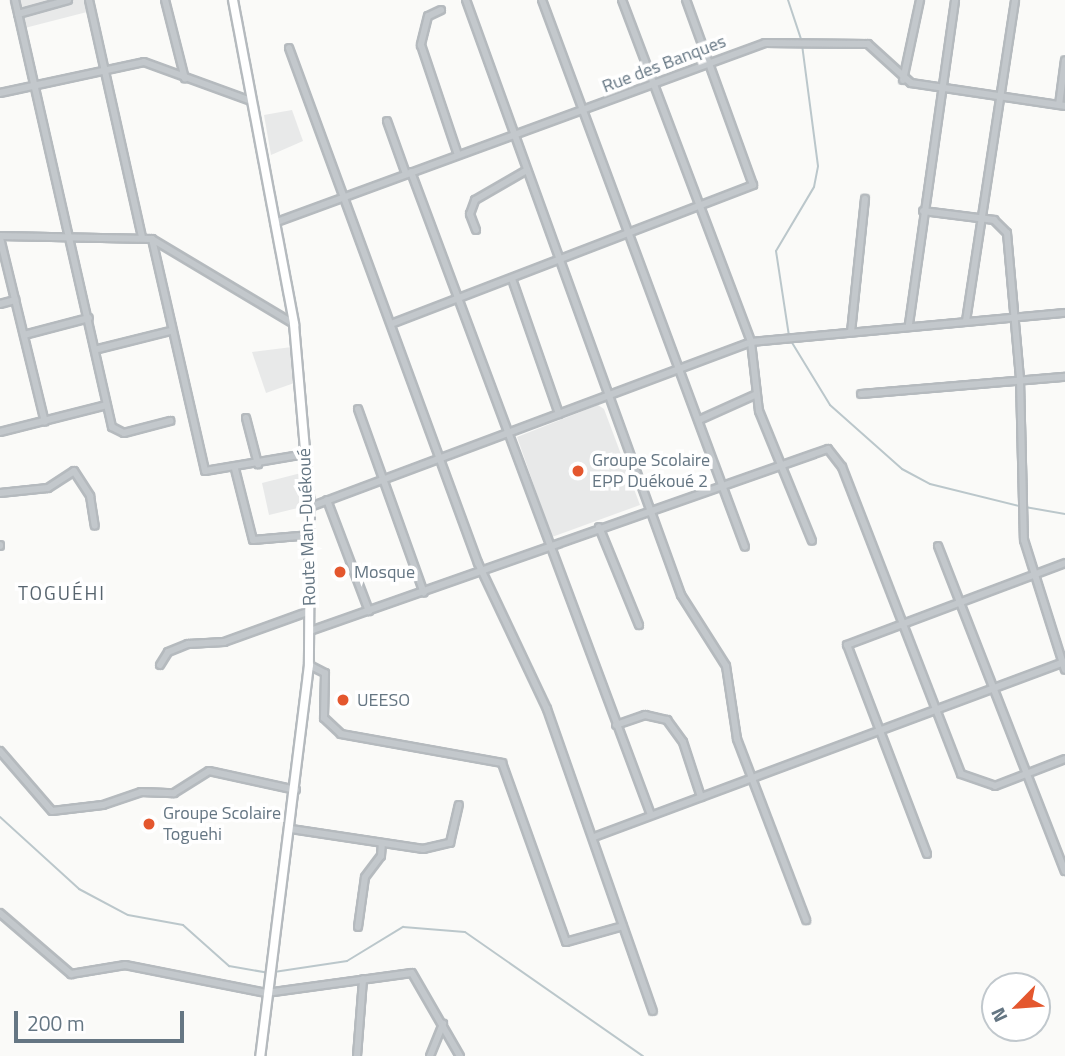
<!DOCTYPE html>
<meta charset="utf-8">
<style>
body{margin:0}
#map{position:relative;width:1065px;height:1056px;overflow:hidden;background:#fafaf8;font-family:"Titillium Web",sans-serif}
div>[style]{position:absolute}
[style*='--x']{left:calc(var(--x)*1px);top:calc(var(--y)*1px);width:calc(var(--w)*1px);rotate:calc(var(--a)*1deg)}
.built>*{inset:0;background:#e8e9e9}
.stream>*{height:2px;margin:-1px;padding:0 1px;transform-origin:1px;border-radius:1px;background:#bbc7cb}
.roads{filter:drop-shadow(2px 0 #b5babe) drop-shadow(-2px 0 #b5babe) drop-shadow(0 2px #b5babe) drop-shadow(0 -2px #b5babe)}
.minor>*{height:6px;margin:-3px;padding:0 3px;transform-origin:3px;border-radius:3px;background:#c3c8cc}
.major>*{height:8px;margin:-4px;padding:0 4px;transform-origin:4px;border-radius:4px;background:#fff}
.dots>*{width:19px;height:19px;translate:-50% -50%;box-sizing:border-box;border:4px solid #fff;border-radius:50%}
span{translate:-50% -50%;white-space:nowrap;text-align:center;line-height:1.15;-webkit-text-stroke:7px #fff;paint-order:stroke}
.street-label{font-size:18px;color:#657683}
.poi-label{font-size:18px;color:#657683}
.left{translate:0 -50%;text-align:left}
.neighbourhood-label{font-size:19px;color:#57646e;letter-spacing:2px}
.north{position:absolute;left:981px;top:972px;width:70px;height:70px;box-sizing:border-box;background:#fff;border:2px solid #c1c8cd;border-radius:50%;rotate:245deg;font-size:19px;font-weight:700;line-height:28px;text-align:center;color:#657683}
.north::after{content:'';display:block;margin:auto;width:24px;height:32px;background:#e4572e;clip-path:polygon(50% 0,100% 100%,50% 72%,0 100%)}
.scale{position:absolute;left:14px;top:1011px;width:170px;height:32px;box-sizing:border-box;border:4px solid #657683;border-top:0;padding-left:9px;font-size:21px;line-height:24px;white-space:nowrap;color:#657683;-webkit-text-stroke:5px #fff;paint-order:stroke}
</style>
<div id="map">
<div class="built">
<div style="clip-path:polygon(9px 0,84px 0,87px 12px,17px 30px)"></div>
<div style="clip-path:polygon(292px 110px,303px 141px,271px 155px,264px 115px)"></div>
<div style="clip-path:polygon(292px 347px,297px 382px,266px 393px,252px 352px)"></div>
<div style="clip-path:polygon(598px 405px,604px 409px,640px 505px,552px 537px,517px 437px)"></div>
<div style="clip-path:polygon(305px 472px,306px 506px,269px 515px,262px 483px)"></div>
</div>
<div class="stream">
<div style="--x:788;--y:0;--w:41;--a:71.6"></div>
<div style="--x:789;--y:336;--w:86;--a:-98.7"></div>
<div style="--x:776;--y:251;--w:74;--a:-59.3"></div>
<div style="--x:814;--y:187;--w:21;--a:-79"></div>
<div style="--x:818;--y:166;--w:122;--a:-97.5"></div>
<div style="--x:791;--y:341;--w:75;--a:58.6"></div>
<div style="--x:830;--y:405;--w:96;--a:41.6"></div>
<div style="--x:902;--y:469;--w:32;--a:28"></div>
<div style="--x:930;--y:484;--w:92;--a:13.9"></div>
<div style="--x:1025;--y:507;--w:41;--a:9.9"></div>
<div style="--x:0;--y:817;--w:107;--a:42.3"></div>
<div style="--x:79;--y:889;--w:55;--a:28"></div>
<div style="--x:128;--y:915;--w:56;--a:10.3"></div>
<div style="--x:183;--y:925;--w:62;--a:41.7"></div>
<div style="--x:229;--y:966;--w:41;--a:9.9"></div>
<div style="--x:274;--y:972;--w:74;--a:-8.6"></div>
<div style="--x:347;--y:961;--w:66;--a:-31.3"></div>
<div style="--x:403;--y:927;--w:62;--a:4.6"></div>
<div style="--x:465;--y:932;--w:217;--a:34.9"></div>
</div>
<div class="roads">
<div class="minor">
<div style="--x:15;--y:0;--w:438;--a:77.2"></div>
<div style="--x:112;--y:427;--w:13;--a:27"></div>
<div style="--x:124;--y:433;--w:48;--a:-14.6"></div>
<div style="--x:89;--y:0;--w:243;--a:77.4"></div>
<div style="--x:165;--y:0;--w:81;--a:75.8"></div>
<div style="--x:466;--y:0;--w:633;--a:70.13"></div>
<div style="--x:681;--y:595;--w:84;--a:57.6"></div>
<div style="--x:726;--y:666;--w:74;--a:81.4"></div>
<div style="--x:737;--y:739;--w:194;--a:69.1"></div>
<div style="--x:542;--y:0;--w:583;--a:69.64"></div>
<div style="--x:622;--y:0;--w:366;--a:69.3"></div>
<div style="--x:751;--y:342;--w:69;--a:83.4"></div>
<div style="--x:759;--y:411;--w:140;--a:67.8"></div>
<div style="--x:441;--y:10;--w:14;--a:155"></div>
<div style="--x:428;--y:16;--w:30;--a:104"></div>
<div style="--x:421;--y:45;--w:116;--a:71.4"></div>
<div style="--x:18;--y:14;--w:52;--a:-15.6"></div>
<div style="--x:289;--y:48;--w:549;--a:69.85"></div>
<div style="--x:478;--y:563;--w:161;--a:64.7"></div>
<div style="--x:547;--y:709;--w:320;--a:70.7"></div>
<div style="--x:903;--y:80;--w:82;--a:-78"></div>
<div style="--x:0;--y:93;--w:147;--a:-12.1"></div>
<div style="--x:144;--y:62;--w:114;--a:20"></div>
<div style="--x:1059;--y:105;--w:45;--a:-82.4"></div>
<div style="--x:387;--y:121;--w:56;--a:70.3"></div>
<div style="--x:411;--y:172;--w:686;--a:69.53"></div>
<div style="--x:923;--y:211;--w:72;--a:7.2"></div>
<div style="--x:994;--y:220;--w:18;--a:45"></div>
<div style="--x:1007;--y:233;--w:148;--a:84.9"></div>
<div style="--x:1020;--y:380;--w:160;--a:88.6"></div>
<div style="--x:1024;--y:540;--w:136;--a:72.5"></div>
<div style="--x:274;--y:223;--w:523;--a:-20.13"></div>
<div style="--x:765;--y:43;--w:103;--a:0.6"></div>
<div style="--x:868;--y:44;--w:58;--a:42.2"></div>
<div style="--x:911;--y:83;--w:156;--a:8.5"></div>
<div style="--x:476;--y:230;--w:17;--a:-111"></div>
<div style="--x:470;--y:214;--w:15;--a:-70"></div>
<div style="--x:475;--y:200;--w:60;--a:-30"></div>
<div style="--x:0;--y:236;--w:152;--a:1.1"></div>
<div style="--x:152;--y:239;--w:165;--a:30.9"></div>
<div style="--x:0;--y:238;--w:189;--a:76.3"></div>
<div style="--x:152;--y:239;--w:238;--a:77.1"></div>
<div style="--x:205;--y:471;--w:101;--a:-9.6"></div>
<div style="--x:512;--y:279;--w:143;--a:70.8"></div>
<div style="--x:0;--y:304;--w:16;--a:-15"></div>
<div style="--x:966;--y:321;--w:325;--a:-81.3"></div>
<div style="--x:391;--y:324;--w:388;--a:-21"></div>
<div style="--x:753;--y:185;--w:197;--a:-109.9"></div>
<div style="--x:909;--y:324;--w:327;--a:-81.9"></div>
<div style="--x:851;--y:332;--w:134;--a:-84"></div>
<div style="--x:24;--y:335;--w:67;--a:-14.7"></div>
<div style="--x:98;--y:349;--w:74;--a:-14"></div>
<div style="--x:861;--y:394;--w:205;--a:-4.8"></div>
<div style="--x:358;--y:409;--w:195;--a:70.3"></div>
<div style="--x:246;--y:418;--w:48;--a:75.4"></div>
<div style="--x:699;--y:420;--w:61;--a:-24.1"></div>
<div style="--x:0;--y:432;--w:110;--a:-14.2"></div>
<div style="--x:235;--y:469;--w:73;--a:75.8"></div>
<div style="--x:253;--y:540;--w:58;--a:-4.9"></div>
<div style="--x:0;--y:493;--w:48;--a:-5.9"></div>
<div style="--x:48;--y:488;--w:31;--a:-33"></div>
<div style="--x:74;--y:471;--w:30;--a:57"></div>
<div style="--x:90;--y:496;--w:30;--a:81"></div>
<div style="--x:327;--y:500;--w:119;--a:69.3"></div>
<div style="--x:310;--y:507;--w:471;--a:-20.5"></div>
<div style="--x:751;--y:342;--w:315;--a:-5.3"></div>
<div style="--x:599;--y:527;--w:106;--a:67.8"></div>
<div style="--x:0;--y:545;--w:1;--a:90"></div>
<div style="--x:938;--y:546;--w:349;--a:68.7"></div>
<div style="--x:310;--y:631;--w:549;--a:-19.36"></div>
<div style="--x:828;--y:449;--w:23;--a:52"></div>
<div style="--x:842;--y:467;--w:329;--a:68.8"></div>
<div style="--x:961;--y:774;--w:36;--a:19"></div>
<div style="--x:995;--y:786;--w:75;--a:-21.1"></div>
<div style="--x:160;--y:665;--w:15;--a:-58"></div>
<div style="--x:168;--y:652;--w:22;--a:-22"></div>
<div style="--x:188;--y:644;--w:36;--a:-3"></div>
<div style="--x:224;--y:642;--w:91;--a:-19.8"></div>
<div style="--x:309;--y:665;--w:18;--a:27"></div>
<div style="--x:325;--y:673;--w:45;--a:91.3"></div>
<div style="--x:324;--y:718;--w:23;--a:43"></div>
<div style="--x:341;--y:734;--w:164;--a:10.2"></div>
<div style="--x:502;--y:763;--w:190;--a:70.3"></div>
<div style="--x:566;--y:942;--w:59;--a:-15.7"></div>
<div style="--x:616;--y:725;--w:31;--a:-19"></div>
<div style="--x:645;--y:715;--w:23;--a:13"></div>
<div style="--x:667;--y:720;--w:27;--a:54"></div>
<div style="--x:683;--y:742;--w:58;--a:71.9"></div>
<div style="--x:0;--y:751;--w:79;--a:49.1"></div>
<div style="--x:52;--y:811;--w:51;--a:-6.7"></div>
<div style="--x:103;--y:805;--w:40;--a:-18.9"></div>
<div style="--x:141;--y:792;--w:33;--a:2"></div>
<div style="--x:174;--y:793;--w:41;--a:-32.2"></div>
<div style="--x:209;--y:771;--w:89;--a:12.3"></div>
<div style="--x:291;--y:829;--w:134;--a:8.6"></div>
<div style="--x:423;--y:849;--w:28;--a:-13"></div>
<div style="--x:450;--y:843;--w:39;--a:-77"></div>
<div style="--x:594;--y:837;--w:502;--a:-20.42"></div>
<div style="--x:927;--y:854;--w:224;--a:-110.9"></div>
<div style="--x:847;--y:645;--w:233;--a:-20.6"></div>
<div style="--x:0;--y:913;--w:94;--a:40.7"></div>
<div style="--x:71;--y:974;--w:55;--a:-9.5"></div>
<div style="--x:125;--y:965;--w:144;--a:11.2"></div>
<div style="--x:266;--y:993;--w:147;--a:-7.8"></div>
<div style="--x:412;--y:973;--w:96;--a:60"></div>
<div style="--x:358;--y:927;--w:50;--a:-82"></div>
<div style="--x:365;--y:877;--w:26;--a:-53"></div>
<div style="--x:381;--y:856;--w:13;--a:-86"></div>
<div style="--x:357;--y:1056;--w:77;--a:-85.5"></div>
<div style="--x:430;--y:1056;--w:35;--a:-68"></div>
</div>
<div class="major">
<div style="--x:233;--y:0;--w:330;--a:79.3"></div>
<div style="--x:294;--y:324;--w:184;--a:85"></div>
<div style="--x:310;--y:507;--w:158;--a:90.4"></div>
<div style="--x:309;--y:665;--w:394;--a:97.1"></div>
</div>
</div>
<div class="dots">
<div style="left:578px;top:471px;background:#e4572e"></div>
<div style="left:340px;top:572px;background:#e4572e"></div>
<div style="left:343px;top:700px;background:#e4572e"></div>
<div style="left:149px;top:824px;background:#e4572e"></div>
</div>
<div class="street-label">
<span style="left:664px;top:64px;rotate:-21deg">Rue des Banques</span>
<span style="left:307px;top:527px;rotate:-92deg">Route Man-Duékoué</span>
</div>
<div class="poi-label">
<span class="left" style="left:592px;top:471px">Groupe Scolaire<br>EPP Duékoué 2</span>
<span class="left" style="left:354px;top:572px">Mosque</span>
<span class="left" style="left:357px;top:700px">UEESO</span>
<span class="left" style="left:163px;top:824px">Groupe Scolaire<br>Toguehi</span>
</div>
<div class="neighbourhood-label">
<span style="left:62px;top:593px">TOGUÉHI</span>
</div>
<div class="north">N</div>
<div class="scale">200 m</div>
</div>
